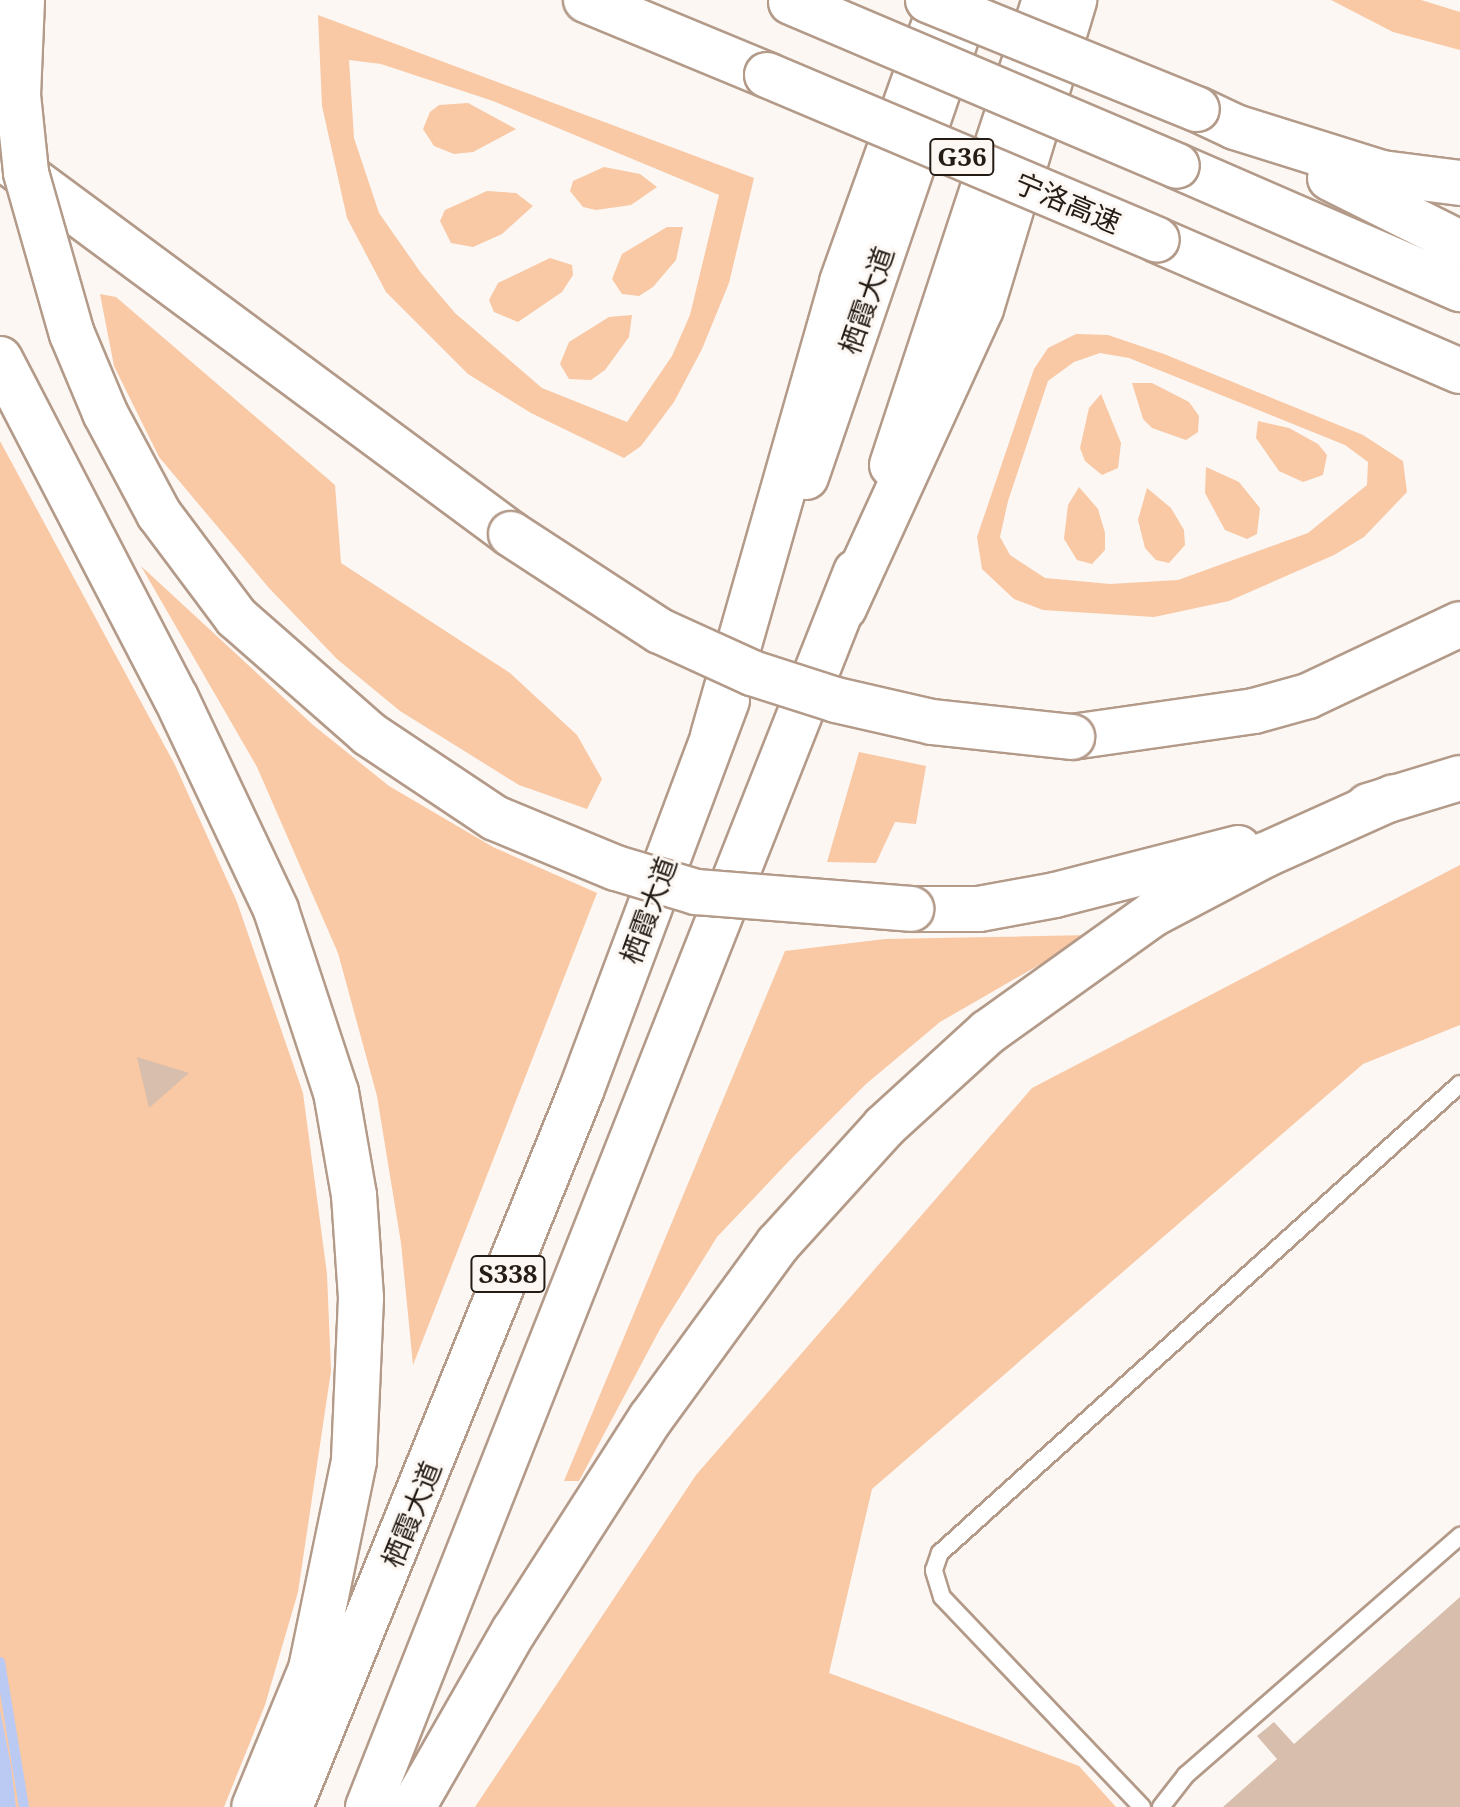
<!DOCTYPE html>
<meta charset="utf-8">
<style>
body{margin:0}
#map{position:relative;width:1460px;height:1807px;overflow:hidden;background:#fcf7f3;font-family:"Noto Serif","Noto Sans SC",serif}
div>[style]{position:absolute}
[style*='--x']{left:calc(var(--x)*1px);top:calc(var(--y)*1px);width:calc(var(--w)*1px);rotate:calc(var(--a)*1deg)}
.green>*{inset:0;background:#f9c8a4}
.water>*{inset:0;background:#bbcaf3}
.stream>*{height:10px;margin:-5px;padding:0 5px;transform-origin:5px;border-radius:5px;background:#bbcaf3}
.building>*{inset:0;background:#d8beac}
.roads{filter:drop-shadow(2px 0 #b39a89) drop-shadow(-2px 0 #b39a89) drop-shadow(0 2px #b39a89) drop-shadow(0 -2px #b39a89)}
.service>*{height:16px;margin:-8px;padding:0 8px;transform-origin:8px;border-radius:8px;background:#fff}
.trunk>*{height:44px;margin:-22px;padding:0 22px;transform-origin:22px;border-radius:22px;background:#fff}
.motorway>*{height:44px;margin:-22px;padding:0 22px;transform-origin:22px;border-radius:22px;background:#fff}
.bridges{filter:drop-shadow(2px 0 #b39a89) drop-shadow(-2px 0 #b39a89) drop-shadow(0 2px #b39a89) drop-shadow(0 -2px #b39a89)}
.motorway-bridge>*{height:44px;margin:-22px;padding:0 22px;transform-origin:22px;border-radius:22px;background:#fff}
span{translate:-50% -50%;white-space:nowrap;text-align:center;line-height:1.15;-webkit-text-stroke:6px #fcf7f3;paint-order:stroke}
.shield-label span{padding:2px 6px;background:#fcf7f3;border:2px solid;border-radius:6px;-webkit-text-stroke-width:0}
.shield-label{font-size:26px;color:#241b14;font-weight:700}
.street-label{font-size:28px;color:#241b14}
</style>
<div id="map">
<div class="green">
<div style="clip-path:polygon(1331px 0,1421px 0,1460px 12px,1460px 50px,1393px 32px)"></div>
<div style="clip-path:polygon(evenodd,318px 15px,754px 178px,729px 283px,702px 349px,674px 402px,641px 446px,624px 458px,531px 413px,468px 374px,386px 292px,347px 218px,322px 106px,318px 15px,349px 60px,381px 64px,493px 101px,719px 195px,690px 315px,672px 356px,627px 422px,542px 388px,455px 313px,421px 273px,379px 213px,354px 138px,349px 60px)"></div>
<div style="clip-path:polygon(468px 103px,516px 129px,473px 152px,454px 154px,434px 146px,423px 129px,430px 112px,439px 105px)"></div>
<div style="clip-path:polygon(604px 167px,640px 174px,657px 187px,631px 205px,596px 210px,583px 207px,570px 191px,573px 181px)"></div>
<div style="clip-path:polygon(487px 191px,516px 193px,533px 206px,502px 234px,473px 247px,451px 243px,440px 221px,445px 210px)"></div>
<div style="clip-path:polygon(667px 227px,683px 227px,676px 260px,653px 287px,639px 296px,622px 294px,612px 279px,622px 254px)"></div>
<div style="clip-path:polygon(550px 258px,572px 265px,573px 275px,562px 292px,518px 322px,494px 312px,489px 300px,498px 283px)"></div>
<div style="clip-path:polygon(100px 294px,116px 297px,335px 485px,341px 563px,510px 673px,577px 735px,602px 779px,587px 809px,519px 785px,400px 711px,337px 659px,269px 588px,159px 457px,114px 366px)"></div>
<div style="clip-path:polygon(632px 315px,629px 337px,605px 370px,591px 380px,569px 379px,560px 364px,569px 342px,609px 317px)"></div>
<div style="clip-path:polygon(evenodd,1076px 334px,1108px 335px,1164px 354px,1363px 435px,1403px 461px,1407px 492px,1364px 537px,1334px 555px,1229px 601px,1154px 617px,1043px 610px,1014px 599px,982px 569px,977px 537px,1034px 369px,1048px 348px,1076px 334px,1100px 353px,1129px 358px,1345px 445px,1368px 462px,1367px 485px,1308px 533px,1178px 580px,1110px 584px,1045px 578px,1010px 555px,1000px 537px,1008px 501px,1048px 381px,1074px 362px,1100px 353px)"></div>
<div style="clip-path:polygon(1132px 383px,1152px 383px,1189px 402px,1199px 416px,1198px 432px,1186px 440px,1152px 428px,1143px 419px)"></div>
<div style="clip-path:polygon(1101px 394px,1121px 443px,1118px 468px,1102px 475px,1085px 461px,1080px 448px,1089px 408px)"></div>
<div style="clip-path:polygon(1258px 421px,1289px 428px,1318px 444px,1327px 455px,1323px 475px,1303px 482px,1279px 471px,1256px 438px)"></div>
<div style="clip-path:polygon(0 441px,175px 765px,237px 902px,303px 1093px,327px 1274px,331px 1371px,298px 1592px,265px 1705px,224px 1807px,0 1807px)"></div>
<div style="clip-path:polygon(1206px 467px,1239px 482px,1251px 497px,1260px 508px,1257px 534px,1247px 539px,1225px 530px,1205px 493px)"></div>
<div style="clip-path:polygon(1079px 487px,1098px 509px,1105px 533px,1105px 550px,1092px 564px,1077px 560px,1064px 539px,1068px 505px)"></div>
<div style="clip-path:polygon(1147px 488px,1171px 508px,1184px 530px,1185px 545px,1169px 563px,1156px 560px,1145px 548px,1138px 520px)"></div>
<div style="clip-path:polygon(141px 566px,313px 725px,389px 786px,493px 847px,597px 893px,413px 1365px,401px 1243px,377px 1096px,338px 953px,257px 767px)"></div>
<div style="clip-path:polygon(859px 752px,926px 766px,916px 824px,895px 822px,876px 863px,827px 862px)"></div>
<div style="clip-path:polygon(1460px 865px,1460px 1025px,1363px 1064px,872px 1489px,829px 1673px,1079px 1766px,1116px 1807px,475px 1807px,696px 1475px,1032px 1088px)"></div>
<div style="clip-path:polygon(1091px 935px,940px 1022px,866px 1084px,789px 1161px,717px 1237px,660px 1329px,579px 1481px,564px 1481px,785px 951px,885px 939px)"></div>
</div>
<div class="water">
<div style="clip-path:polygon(0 1710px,11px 1766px,16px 1807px,0 1807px)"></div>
</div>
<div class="stream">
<div style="--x:0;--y:1662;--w:147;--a:80.6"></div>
</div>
<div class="building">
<div style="clip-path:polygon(137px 1057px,189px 1073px,149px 1108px)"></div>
<div style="clip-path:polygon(1460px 1597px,1460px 1807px,1223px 1807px,1277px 1759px,1257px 1736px,1274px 1722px,1294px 1744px)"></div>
</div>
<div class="roads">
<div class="service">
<div style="--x:1142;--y:1807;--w:290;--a:-133.6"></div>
<div style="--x:942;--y:1597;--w:28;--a:-107"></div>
<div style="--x:934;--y:1570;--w:18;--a:-71"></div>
<div style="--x:940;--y:1553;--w:700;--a:-42.05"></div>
<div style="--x:1161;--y:1807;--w:41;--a:-52"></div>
<div style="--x:1186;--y:1775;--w:364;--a:-41.1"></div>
</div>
<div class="trunk">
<div style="--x:892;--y:465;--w:490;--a:-71.8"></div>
<div style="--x:806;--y:477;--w:504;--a:-71.13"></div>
<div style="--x:290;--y:1807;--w:773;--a:-67.88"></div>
<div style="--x:581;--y:1091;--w:417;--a:-69.5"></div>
<div style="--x:368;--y:1807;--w:1328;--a:-68.44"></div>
</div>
<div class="motorway">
<div style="--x:586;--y:0;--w:196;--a:22.5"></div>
<div style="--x:1197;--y:109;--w:42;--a:25.3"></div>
<div style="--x:1235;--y:127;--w:154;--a:17.4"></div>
<div style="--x:1382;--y:173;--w:79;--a:7.3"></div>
<div style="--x:0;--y:156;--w:636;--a:36.49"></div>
<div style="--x:1177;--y:166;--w:309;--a:23.5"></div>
<div style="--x:1330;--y:178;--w:145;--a:26.6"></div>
<div style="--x:1157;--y:240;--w:330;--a:23.4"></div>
<div style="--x:0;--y:359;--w:382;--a:62.6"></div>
<div style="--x:176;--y:698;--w:234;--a:64.7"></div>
<div style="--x:276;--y:910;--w:192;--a:71.8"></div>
<div style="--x:336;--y:1092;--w:105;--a:80.1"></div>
<div style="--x:354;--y:1195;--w:103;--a:86.1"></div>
<div style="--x:361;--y:1298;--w:163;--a:92.5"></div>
<div style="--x:354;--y:1461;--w:212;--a:101.7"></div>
<div style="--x:311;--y:1669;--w:149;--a:112.4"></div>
<div style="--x:844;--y:608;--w:329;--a:-65.4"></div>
<div style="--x:981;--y:309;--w:323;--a:-73.2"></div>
<div style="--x:713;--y:736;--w:472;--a:-74.1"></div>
<div style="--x:842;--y:282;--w:300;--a:-70.3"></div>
<div style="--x:1072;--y:737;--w:184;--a:-8.1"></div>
<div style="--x:1254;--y:711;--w:56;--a:-15.5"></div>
<div style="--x:1308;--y:696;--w:168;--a:-25.3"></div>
<div style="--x:1368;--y:806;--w:96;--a:-16.9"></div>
<div style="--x:911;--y:909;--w:68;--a:0"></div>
<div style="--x:979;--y:909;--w:77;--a:-10.4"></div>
<div style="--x:1055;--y:895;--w:189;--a:-14.4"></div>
<div style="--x:413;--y:1807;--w:203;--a:-60.2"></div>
<div style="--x:514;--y:1631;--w:253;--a:-57.3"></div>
<div style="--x:651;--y:1418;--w:215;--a:-53.9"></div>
<div style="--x:778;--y:1244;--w:158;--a:-47.8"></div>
<div style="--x:884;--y:1127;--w:141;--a:-42.4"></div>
<div style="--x:988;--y:1032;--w:203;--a:-35.6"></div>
<div style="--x:1153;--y:914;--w:127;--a:-27.8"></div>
<div style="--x:1265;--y:855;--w:141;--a:-24.2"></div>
</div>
</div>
<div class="bridges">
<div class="motorway-bridge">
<div style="--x:22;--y:0;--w:95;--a:92.4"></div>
<div style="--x:18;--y:95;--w:78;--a:84.1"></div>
<div style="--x:26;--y:173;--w:167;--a:74.1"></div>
<div style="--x:72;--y:334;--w:86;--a:67.3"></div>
<div style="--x:105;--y:413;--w:115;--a:61.9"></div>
<div style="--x:159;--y:514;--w:129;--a:53.2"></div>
<div style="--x:236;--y:617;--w:177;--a:41.3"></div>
<div style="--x:369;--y:734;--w:151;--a:33.7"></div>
<div style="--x:495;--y:818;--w:131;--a:22.5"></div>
<div style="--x:616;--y:868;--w:84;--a:16.7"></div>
<div style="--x:696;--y:892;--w:216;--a:4.5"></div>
<div style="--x:928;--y:0;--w:290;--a:22.1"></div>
<div style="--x:791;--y:2;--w:419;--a:23"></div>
<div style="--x:767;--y:75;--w:423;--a:22.9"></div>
<div style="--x:511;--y:534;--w:178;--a:33.1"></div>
<div style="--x:660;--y:631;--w:101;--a:24.5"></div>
<div style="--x:752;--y:673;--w:88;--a:17.8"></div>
<div style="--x:836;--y:700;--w:98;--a:12.9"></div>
<div style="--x:932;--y:722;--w:141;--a:6.1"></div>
</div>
</div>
<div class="shield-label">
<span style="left:962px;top:157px">G36</span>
<span style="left:508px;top:1274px">S338</span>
</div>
<div class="street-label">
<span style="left:1068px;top:202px;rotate:23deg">宁洛高速</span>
<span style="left:866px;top:300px;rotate:-71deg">栖霞大道</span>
<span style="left:648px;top:910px;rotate:-70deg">栖霞大道</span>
<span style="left:411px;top:1514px;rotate:-68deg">栖霞大道</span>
</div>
</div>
